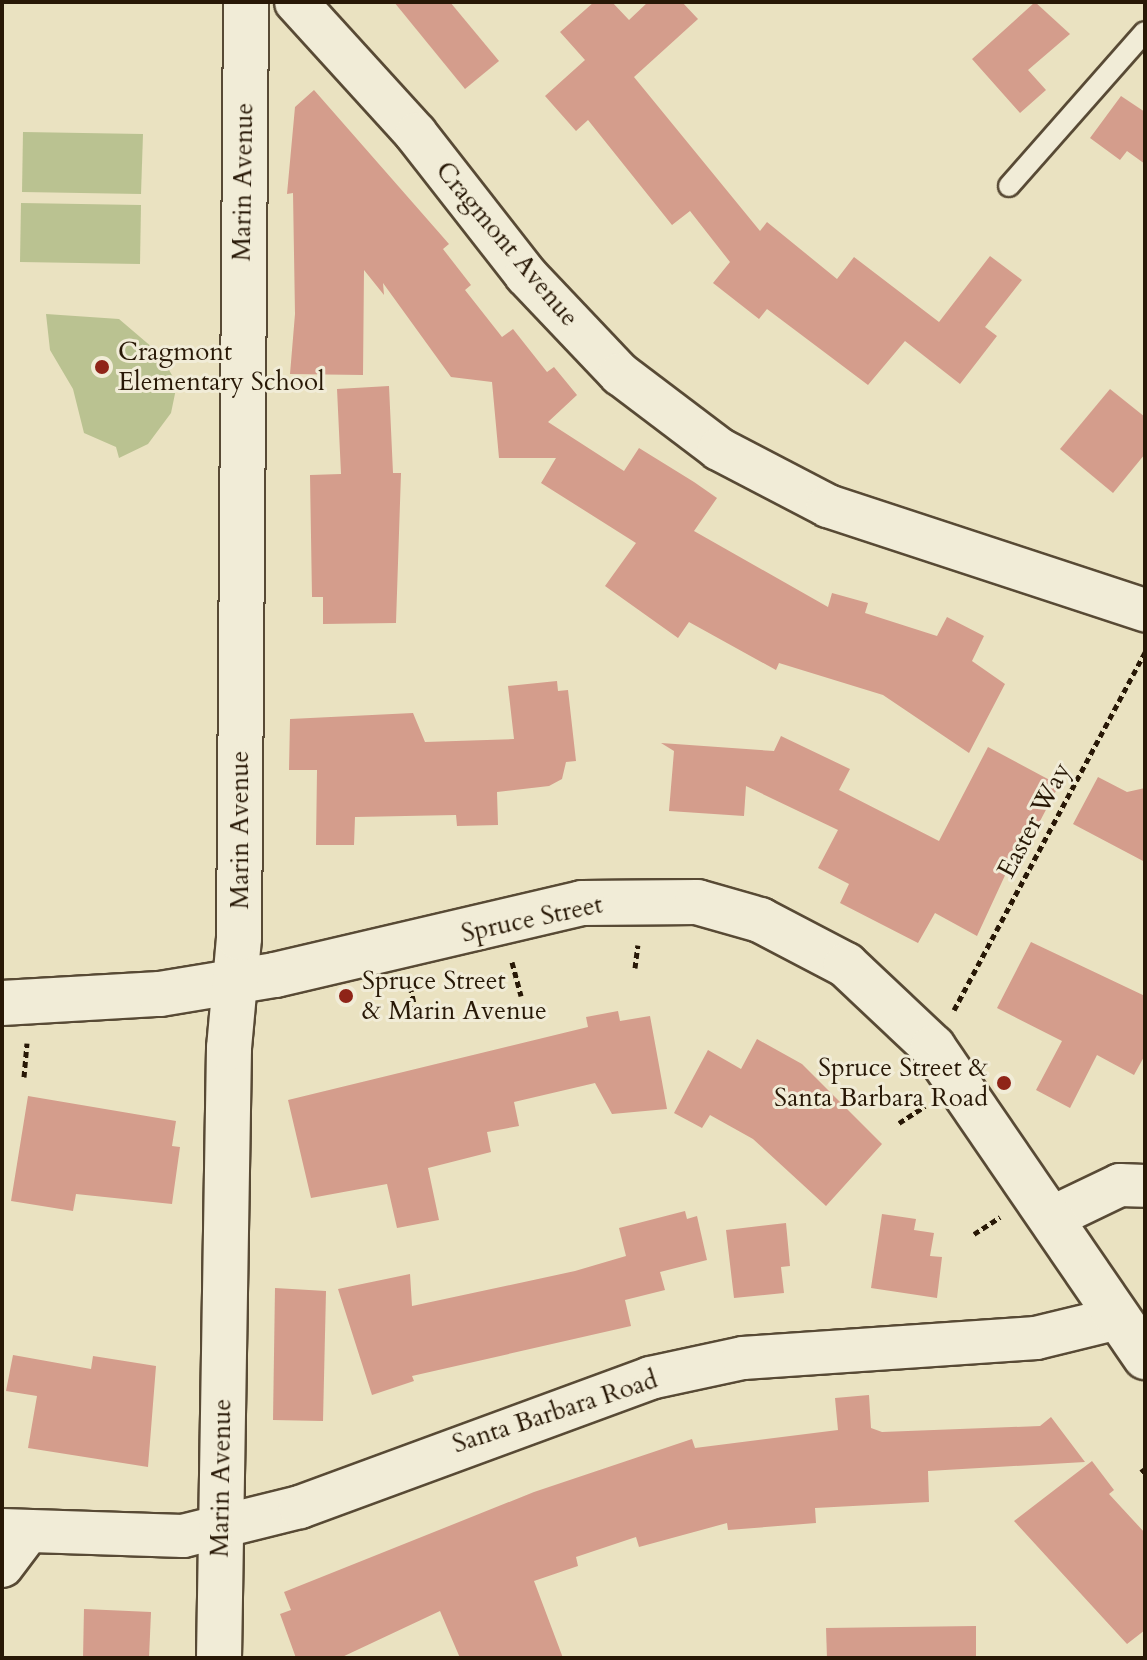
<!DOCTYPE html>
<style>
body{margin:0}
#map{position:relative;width:1147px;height:1660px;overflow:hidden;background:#eae2c1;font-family:Cardo,serif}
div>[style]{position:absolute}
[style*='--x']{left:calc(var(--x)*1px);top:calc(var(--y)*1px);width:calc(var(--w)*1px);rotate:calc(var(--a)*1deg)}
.green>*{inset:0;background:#bac291}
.building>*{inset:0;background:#d49d8c}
.path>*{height:5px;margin-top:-2.5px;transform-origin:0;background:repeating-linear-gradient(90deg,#281806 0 6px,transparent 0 10px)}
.roads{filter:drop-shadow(2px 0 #584a35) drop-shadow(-2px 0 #584a35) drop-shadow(0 2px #584a35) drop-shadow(0 -2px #584a35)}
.service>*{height:20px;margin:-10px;padding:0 10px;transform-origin:10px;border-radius:10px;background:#f1ecd7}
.minor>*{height:42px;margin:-21px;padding:0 21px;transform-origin:21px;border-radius:21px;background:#f1ecd7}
.tertiary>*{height:44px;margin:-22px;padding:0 22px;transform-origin:22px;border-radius:22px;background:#f1ecd7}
.dots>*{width:22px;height:22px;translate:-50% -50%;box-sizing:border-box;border:4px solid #f1ecd7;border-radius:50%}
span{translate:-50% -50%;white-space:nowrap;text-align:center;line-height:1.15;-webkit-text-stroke:6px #f1ecd7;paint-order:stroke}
.street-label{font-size:26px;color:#281806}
.poi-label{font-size:26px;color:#281806}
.left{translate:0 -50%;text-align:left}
.right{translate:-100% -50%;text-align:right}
.frame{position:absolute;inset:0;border:4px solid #281806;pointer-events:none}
</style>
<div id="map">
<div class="green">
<div style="clip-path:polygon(23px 132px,143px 134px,141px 194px,22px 192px)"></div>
<div style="clip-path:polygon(21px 203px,141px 205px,140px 264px,20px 262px)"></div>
<div style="clip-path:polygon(46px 314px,119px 319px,160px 354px,177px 384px,171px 413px,148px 444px,119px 458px,116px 447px,84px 433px,73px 389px,50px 350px)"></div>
</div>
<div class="building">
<div style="clip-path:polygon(394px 2px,450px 2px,499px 61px,465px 89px)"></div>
<div style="clip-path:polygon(594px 2px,612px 2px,629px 20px,648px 2px,682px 2px,698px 19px,634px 77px,760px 231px,767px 222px,837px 279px,854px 257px,939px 322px,990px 256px,1022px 280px,985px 327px,997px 336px,960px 384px,905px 341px,868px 385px,767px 309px,759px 319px,713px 283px,730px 262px,690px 211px,672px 225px,588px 120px,576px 131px,545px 96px,585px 60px,560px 32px)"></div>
<div style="clip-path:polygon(1035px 2px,1070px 34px,1028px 70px,1046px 90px,1020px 113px,972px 59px)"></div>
<div style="clip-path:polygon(314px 90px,449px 244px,443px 249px,471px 285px,465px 290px,502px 337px,513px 329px,547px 372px,554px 367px,577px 395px,548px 422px,624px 471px,639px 448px,694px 482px,717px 498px,694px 531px,828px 607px,832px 593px,868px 603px,865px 613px,937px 636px,947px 617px,984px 636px,972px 661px,1005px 684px,969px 753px,883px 695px,779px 663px,776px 670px,689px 622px,678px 638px,605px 586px,636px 543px,541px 483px,556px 458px,499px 458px,492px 382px,451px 377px,383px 283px,384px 295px,364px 270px,363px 375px,290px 374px,295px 314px,293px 193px,287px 194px,295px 107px)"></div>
<div style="clip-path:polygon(1121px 96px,1145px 112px,1145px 164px,1127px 151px,1120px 160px,1090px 138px)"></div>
<div style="clip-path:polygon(389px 386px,393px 473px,401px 473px,396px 623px,323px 624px,323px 597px,312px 597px,310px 475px,341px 474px,337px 389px)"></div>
<div style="clip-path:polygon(1110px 389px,1145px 417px,1145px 454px,1113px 493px,1060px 449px)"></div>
<div style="clip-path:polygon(557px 681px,558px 691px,568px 690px,576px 761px,566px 762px,562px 779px,549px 786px,497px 792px,498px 825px,457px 826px,456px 815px,355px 817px,354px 845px,316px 845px,317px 770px,289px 770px,290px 719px,413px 713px,425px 742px,514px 739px,508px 686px)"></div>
<div style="clip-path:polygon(781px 736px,850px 769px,839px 790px,939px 841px,988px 747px,1059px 785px,1039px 823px,1031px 819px,977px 936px,935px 913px,918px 943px,840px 903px,849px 884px,818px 868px,838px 830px,746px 786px,744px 816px,669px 811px,674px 751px,661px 743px,774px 751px)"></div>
<div style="clip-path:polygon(1098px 777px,1127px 792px,1145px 788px,1145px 862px,1073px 824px)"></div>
<div style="clip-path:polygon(1031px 942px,1145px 996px,1145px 1055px,1134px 1075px,1097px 1055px,1070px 1108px,1036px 1090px,1062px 1041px,997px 1008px)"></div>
<div style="clip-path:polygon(618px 1011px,620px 1021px,650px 1016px,667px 1109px,612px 1114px,595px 1083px,514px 1102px,519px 1126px,487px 1132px,491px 1152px,428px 1168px,439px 1220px,397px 1228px,387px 1184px,311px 1198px,288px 1100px,588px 1027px,586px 1017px)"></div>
<div style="clip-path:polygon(757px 1039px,802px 1064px,882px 1144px,826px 1206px,753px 1139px,710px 1115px,702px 1128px,674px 1113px,708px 1050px,741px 1069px)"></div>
<div style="clip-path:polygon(28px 1096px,176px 1121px,172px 1146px,180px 1147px,172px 1204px,76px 1194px,73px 1211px,11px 1201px)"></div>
<div style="clip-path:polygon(685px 1211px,687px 1219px,697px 1216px,707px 1260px,660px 1272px,665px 1290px,625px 1300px,631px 1326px,412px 1376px,414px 1381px,372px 1395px,338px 1289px,410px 1274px,412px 1306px,575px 1271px,626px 1256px,619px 1228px)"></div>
<div style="clip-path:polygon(882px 1214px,916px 1219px,914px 1230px,934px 1233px,930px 1256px,942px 1257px,937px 1298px,871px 1288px)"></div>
<div style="clip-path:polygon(786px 1223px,790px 1266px,781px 1267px,784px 1293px,734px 1298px,726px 1230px)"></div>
<div style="clip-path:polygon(275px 1288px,326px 1291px,323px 1421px,273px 1420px)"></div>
<div style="clip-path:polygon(13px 1355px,91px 1369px,93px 1356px,156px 1366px,148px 1467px,28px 1448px,37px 1396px,6px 1391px)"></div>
<div style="clip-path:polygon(869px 1395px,871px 1428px,882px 1432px,1040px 1426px,1051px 1417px,1085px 1462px,928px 1471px,929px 1502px,815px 1508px,816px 1523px,728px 1530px,727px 1523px,639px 1547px,636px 1537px,576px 1557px,578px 1566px,534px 1581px,563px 1658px,460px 1658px,440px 1611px,340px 1658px,296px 1658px,280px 1614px,291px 1610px,284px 1592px,534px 1492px,692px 1439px,695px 1448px,838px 1430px,835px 1398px)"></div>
<div style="clip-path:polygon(1092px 1461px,1114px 1490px,1109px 1494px,1145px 1533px,1145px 1630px,1127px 1644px,1014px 1521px)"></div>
<div style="clip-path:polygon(84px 1609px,151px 1612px,149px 1658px,83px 1658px)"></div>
<div style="clip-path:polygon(976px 1626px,976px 1658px,827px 1658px,826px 1628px)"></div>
</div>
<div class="path">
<div style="--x:512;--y:962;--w:35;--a:75"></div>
<div style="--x:635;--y:968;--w:23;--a:-83"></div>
<div style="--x:410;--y:986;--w:35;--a:77"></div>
<div style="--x:954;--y:1010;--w:406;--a:-61.9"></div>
<div style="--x:24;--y:1077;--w:34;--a:-85"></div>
<div style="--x:899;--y:1123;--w:31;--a:-33"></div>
<div style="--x:974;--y:1234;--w:31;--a:-33"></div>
<div style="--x:1141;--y:1472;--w:5;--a:-37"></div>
</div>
<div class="roads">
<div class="service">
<div style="--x:1009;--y:186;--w:205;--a:-48.6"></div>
</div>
<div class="minor">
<div style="--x:296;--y:2;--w:178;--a:47.7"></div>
<div style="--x:416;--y:134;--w:179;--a:52"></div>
<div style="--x:526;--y:275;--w:137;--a:46.5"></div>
<div style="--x:620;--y:374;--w:124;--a:37.1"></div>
<div style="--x:719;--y:449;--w:123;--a:27.6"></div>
<div style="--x:828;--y:506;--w:334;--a:18.2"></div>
<div style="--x:1051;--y:1218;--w:76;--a:-25.6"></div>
<div style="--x:1120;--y:1185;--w:25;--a:2"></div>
<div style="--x:2;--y:1530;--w:181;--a:1.9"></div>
<div style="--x:183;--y:1536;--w:121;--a:-13.9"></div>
<div style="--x:300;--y:1507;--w:373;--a:-20.2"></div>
<div style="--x:650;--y:1378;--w:95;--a:-12.1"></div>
<div style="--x:743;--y:1358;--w:294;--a:-3.9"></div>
<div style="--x:1036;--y:1338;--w:84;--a:-13.7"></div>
<div style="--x:2;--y:1566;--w:40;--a:-53"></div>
</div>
<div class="tertiary">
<div style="--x:2;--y:1003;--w:158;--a:-3.3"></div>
<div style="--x:160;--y:994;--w:117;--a:-9.4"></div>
<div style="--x:275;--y:975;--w:315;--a:-13.2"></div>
<div style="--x:582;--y:903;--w:115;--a:-0.5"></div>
<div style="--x:697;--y:902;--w:66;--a:15.9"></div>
<div style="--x:760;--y:920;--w:97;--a:27.6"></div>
<div style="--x:846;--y:965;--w:120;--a:43.3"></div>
<div style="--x:933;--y:1047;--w:376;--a:55.6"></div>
<div style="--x:219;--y:1658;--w:610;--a:-89.06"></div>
<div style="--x:229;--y:1048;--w:110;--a:-84.8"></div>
<div style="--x:239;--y:938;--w:936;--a:-89.57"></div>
</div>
</div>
<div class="dots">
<div style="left:102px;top:367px;background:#8f2418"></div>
<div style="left:346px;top:996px;background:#8f2418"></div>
<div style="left:1004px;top:1083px;background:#8f2418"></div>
</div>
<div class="street-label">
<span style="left:243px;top:182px;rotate:-89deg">Marin Avenue</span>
<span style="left:507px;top:244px;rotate:50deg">Cragmont Avenue</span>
<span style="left:1034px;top:820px;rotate:-62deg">Easter Way</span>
<span style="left:240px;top:830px;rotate:-90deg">Marin Avenue</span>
<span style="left:532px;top:919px;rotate:-12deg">Spruce Street</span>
<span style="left:555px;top:1412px;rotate:-18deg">Santa Barbara Road</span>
<span style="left:221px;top:1478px;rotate:-89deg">Marin Avenue</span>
</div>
<div class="poi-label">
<span class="left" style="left:118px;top:367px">Cragmont<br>Elementary School</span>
<span class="left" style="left:362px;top:996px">Spruce Street<br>&amp; Marin Avenue</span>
<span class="right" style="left:988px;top:1083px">Spruce Street &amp;<br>Santa Barbara Road</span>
</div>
<div class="frame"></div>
</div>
